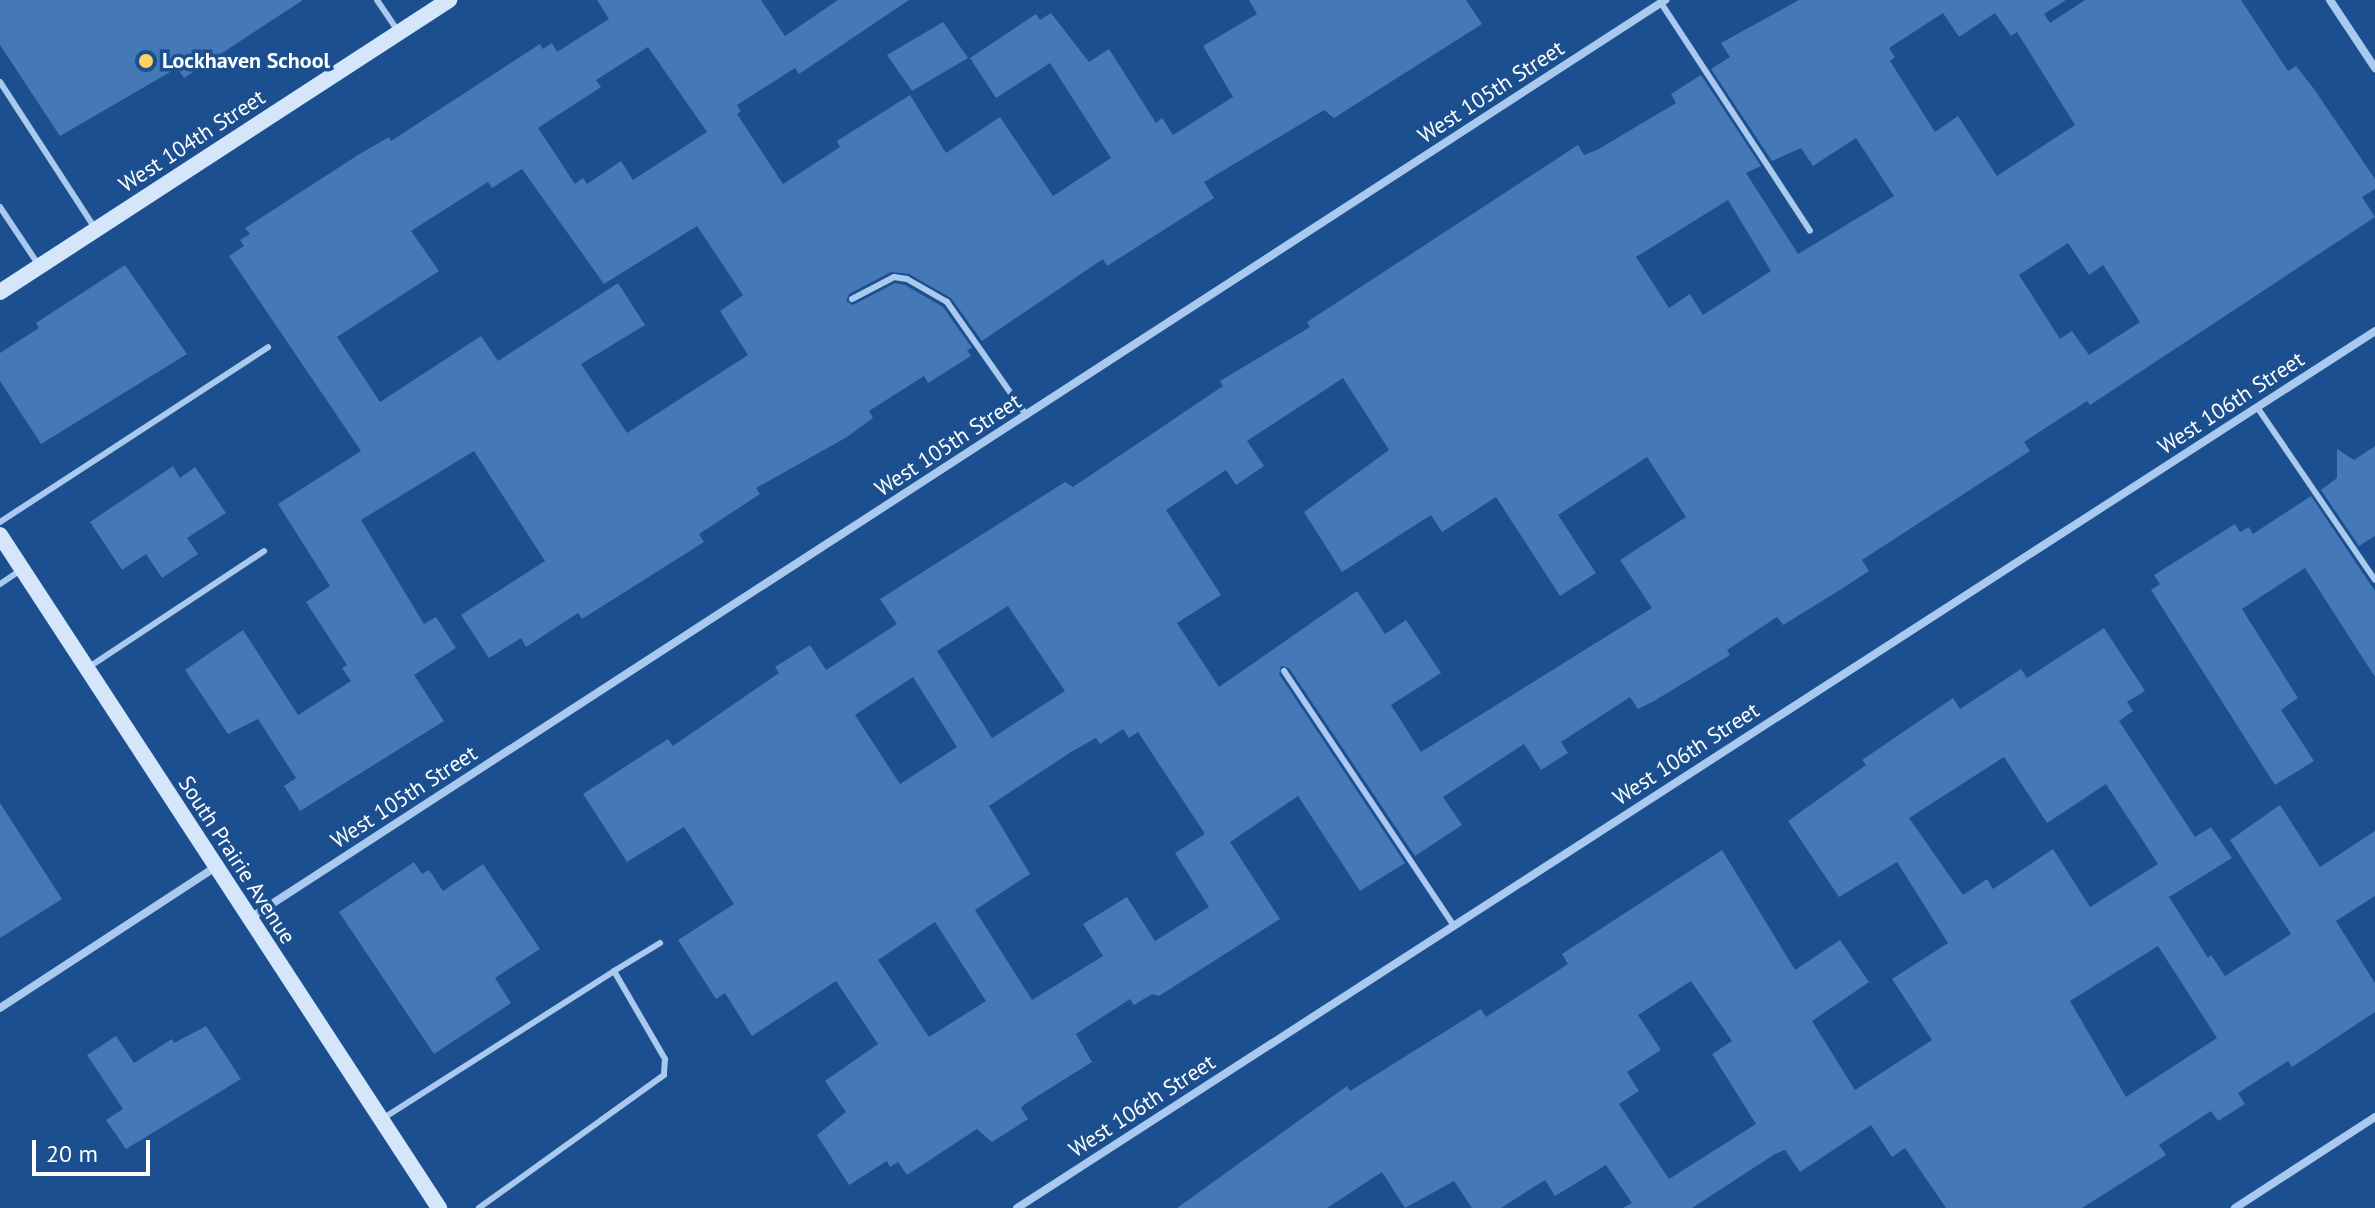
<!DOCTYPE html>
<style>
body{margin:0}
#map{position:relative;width:2375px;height:1208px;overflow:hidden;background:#1b4f8f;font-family:"PT Sans",sans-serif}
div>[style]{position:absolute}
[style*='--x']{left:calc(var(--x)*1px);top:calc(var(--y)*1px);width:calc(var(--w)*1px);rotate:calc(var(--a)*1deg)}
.building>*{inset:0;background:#4478b7}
.lane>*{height:6px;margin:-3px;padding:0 3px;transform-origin:3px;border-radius:3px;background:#a9c9ee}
.street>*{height:8px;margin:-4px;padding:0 4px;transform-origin:4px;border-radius:4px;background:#a9c9ee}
.secondary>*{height:16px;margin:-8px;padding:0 8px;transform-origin:8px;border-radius:8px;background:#d6e6fa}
.dots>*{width:22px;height:22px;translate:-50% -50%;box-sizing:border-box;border:4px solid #1b4f8f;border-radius:50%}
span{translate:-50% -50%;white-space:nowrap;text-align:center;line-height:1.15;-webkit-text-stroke:7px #1b4f8f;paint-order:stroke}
.poi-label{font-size:22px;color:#fff;font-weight:700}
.left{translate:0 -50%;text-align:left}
.street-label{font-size:22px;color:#fff}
.scale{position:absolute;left:32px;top:1140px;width:118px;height:36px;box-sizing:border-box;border:4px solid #fff;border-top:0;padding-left:10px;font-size:24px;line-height:28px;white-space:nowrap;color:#fff;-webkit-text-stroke:6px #1b4f8f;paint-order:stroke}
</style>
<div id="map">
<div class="building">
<div style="clip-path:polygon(0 0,303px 0,184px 78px,177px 68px,60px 136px,0 45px)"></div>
<div style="clip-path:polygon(evenodd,597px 0,761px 0,785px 36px,838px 0,909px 0,799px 74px,795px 68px,737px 105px,741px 111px,737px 114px,783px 184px,840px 147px,837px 141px,910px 95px,946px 153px,1000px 117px,1053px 196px,1111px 158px,1050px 63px,996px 98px,970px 58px,1036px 14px,1040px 20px,1051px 13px,1089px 62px,1109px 49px,1156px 123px,1162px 118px,1173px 135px,1233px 97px,1203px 46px,1257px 14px,1249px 0,1466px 0,1482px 24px,1334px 118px,1324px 110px,1204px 182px,1214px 198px,1107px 266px,1103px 259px,982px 341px,951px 298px,909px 274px,891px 272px,849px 294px,846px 301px,853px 305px,895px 283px,905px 285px,943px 307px,972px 348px,967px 350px,971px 356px,928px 383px,924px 376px,869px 411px,873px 418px,847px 437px,756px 488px,760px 494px,699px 534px,704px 542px,582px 619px,578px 613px,526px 647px,521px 638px,489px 658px,461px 615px,545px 561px,474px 451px,361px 520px,424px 624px,436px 617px,456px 648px,414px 675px,444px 721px,300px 811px,284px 786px,296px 778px,258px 719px,228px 734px,185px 670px,243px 630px,298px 715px,351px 681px,342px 668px,347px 665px,306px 602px,330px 586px,278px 504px,361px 451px,229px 256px,244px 246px,240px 240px,250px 234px,245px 228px,358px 155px,389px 137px,391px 141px,540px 44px,543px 49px,552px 43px,557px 52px,609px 19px,597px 0,648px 47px,707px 132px,633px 180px,621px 161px,587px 184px,583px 178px,575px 184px,538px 128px,601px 87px,596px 80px,648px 47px,597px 0,522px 169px,604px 284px,697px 226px,743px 295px,720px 311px,748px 355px,627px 433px,581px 364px,645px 325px,618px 283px,498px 361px,481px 336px,380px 402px,337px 337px,439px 271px,411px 231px,488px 182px,492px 188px,522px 169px)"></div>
<div style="clip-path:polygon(evenodd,1799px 0,2066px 0,2044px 14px,2050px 23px,2085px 0,2241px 0,2288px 71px,2296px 66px,2314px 89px,2375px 179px,2375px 189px,2362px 197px,2375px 217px,2090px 405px,2087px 401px,2024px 442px,2030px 451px,1862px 560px,1869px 571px,1840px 590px,1783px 625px,1777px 617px,1727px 650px,1730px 655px,1654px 701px,1638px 709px,1630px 697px,1561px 742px,1568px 753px,1541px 770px,1524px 744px,1443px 797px,1462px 825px,1415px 856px,1289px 668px,1281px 666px,1279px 674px,1405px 863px,1360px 891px,1298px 796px,1230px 842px,1280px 919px,1159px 996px,1152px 994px,1134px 1005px,1130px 999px,1076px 1034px,1092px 1062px,1025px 1104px,1021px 1108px,1028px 1119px,992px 1142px,977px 1129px,907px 1175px,898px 1162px,890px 1167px,887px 1161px,849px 1185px,817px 1135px,846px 1112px,825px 1081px,878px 1044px,836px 981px,752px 1036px,725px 993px,716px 999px,678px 940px,734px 904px,684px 827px,627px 862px,583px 794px,668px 739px,673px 746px,779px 673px,775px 667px,810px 645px,826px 670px,897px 624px,880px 599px,1065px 482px,1073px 487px,1223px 386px,1220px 381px,1310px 327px,1307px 322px,1578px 145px,1584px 155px,1597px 150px,1676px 103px,1671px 94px,1701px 75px,1761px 166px,1746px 173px,1798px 254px,1894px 196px,1856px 138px,1813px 166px,1801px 148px,1772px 161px,1711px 69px,1730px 57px,1721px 43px,1799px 0,1943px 13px,1959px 37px,1995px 13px,2011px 36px,2017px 32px,2075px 125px,1997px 176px,1958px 116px,1935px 132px,1890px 61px,1895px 57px,1889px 48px,1943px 13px,1799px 0,1728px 200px,1771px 271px,1703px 315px,1690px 294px,1669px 308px,1636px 257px,1728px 200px,1799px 0,2068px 243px,2089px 275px,2103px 265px,2140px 322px,2089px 355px,2072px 331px,2060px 339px,2019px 275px,2068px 243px,1799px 0,1343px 378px,1389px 450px,1304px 512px,1342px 572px,1431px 515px,1442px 532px,1496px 497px,1560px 596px,1596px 573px,1558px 515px,1647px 457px,1686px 517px,1620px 560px,1652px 608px,1421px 752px,1391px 705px,1441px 673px,1406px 620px,1385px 634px,1357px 591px,1219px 687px,1177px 623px,1221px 595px,1166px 510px,1226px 470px,1236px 485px,1264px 466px,1247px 441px,1343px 378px,1799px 0,1008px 606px,1065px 691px,992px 738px,937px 651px,1008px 606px,1799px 0,913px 677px,957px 747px,900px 784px,855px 715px,913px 677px,1799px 0,1123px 729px,1129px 738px,1138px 732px,1205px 834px,1175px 853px,1209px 907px,1155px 941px,1127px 897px,1083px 924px,1103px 956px,1032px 1000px,975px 910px,1030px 874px,989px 806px,1071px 752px,1096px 738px,1100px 744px,1123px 729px,1799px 0,935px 922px,986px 1001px,929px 1037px,878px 960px,935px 922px)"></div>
<div style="clip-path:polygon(943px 22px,968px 58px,912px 91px,887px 55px)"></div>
<div style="clip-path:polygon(125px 265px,187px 354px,41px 444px,0 381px,0 353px,39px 328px,36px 323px)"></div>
<div style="clip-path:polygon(2375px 446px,2375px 536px,2359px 546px,2321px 490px,2337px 478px,2337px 449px,2354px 460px)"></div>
<div style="clip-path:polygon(173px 466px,180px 478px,195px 467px,226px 513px,187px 538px,198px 554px,162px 578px,146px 554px,122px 570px,90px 522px)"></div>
<div style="clip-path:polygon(2311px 496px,2375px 591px,2375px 677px,2305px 568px,2242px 609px,2298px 698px,2281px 710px,2314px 761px,2275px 785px,2151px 590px,2160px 584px,2154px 575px,2235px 524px,2240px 532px,2249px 527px,2253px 534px)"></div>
<div style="clip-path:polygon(evenodd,2104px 628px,2145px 691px,2127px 702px,2133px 711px,2119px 721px,2195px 837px,2211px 827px,2232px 858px,2169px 897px,2208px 958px,2211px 955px,2225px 976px,2291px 934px,2230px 840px,2280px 805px,2320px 867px,2375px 831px,2375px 896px,2336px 921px,2375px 983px,2375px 1012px,2292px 1067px,2288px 1061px,2238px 1093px,2245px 1104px,2218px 1121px,2211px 1111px,2159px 1145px,2166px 1155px,2082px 1208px,1946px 1208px,1905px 1148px,1892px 1157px,1871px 1125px,1800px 1172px,1785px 1150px,1775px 1154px,1692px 1208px,1623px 1208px,1632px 1203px,1606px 1165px,1555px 1196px,1545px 1180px,1501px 1208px,1472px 1208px,1454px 1181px,1405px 1208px,1382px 1172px,1327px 1208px,1177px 1208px,1347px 1086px,1350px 1091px,1481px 1009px,1486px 1017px,1568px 964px,1562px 954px,1722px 850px,1795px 970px,1840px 940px,1869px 982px,1812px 1021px,1855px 1090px,1932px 1040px,1892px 979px,1948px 943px,1897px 862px,1839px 897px,1788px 821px,1866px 765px,1862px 760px,1953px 698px,1960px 709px,2021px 669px,2027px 678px,2104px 628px,2004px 757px,2047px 823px,2106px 784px,2158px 864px,2090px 907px,2053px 849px,1993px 889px,1987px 879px,1963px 895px,1909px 818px,2004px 757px,2104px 628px,2158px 946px,2217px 1038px,2126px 1097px,2070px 1001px,2158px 946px,2104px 628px,1691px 981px,1732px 1041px,1712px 1054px,1756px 1124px,1669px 1179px,1619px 1104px,1639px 1091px,1627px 1072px,1661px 1050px,1638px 1015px,1691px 981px)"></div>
<div style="clip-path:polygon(0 803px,62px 899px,0 938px)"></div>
<div style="clip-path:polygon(414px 862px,422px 874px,429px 870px,443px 891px,483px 864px,540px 949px,495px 978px,511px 1003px,434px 1054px,339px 912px)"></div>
<div style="clip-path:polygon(206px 1026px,241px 1079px,126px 1149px,106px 1120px,123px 1109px,87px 1055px,116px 1036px,134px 1063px,172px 1039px,174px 1043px)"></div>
</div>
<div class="lane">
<div style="--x:377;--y:0;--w:36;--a:56"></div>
<div style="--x:1661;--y:3;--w:272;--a:56.8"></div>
<div style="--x:0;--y:82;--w:173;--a:57"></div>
<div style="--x:0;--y:207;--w:69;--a:56.3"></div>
<div style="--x:852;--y:299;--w:47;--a:-27.6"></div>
<div style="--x:894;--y:277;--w:13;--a:9"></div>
<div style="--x:907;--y:279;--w:46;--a:29.9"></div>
<div style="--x:947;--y:302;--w:138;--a:55"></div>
<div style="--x:2257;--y:407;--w:209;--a:55.7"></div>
<div style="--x:0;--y:522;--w:320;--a:-33.1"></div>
<div style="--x:0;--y:584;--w:27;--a:-34"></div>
<div style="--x:89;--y:667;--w:210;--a:-33.5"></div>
<div style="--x:1284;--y:671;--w:306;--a:56.3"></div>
<div style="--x:614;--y:971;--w:54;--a:-31.3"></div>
<div style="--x:382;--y:1119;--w:275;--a:-32.5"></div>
<div style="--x:614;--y:971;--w:102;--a:59.9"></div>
<div style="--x:665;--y:1059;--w:16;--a:94"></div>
<div style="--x:664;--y:1075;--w:228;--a:144.3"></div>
</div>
<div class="street">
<div style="--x:2330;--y:0;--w:82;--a:56.5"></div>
<div style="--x:250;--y:918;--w:1687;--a:-32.97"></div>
<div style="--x:0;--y:1008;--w:256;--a:-33.2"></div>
<div style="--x:1017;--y:1208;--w:1617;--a:-32.85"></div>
<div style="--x:2235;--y:1208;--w:167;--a:-33"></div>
</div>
<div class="secondary">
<div style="--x:0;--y:292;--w:536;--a:-33.04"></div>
<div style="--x:0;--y:535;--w:804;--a:56.88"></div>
</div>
<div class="dots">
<div style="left:146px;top:61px;background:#ffd166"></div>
</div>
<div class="poi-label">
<span class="left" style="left:162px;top:61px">Lockhaven School</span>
</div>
<div class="street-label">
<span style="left:1491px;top:92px;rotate:-33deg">West 105th Street</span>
<span style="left:192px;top:141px;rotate:-33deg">West 104th Street</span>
<span style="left:2231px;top:403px;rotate:-33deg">West 106th Street</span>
<span style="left:948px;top:445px;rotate:-33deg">West 105th Street</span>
<span style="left:1686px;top:754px;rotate:-33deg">West 106th Street</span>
<span style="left:404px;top:797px;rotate:-33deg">West 105th Street</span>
<span style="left:237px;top:860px;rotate:57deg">South Prairie Avenue</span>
<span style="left:1142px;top:1106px;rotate:-33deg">West 106th Street</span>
</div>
<div class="scale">20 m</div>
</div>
